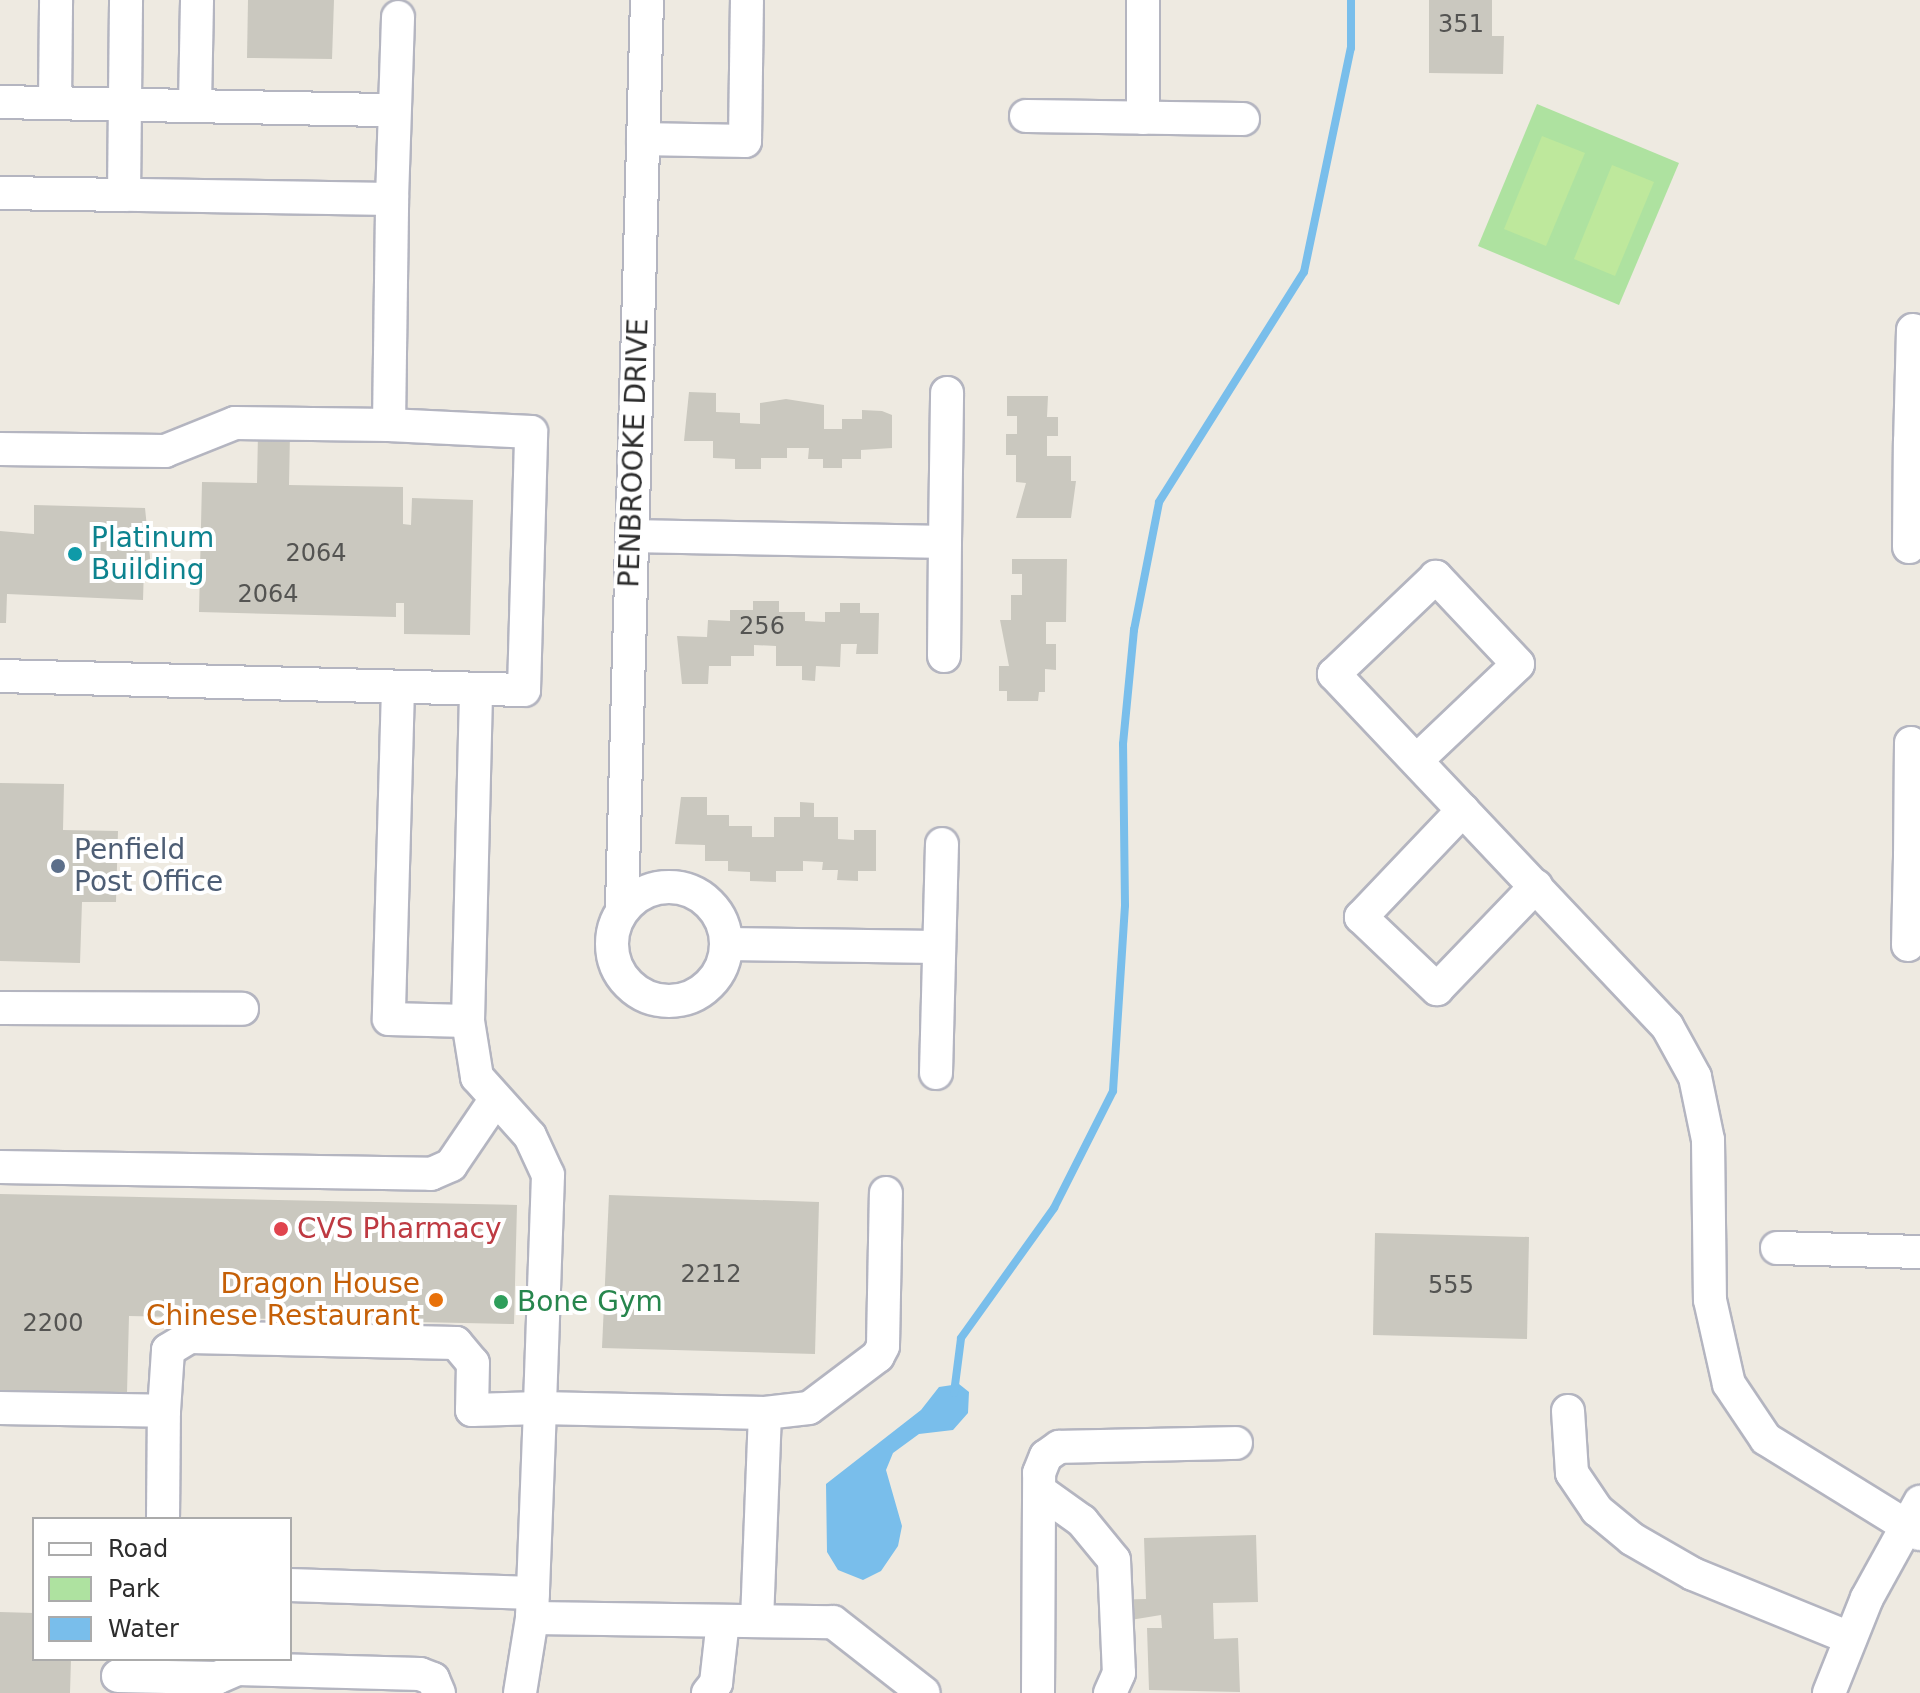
<!DOCTYPE html>
<style>
body{margin:0}
#map{position:relative;width:1920px;height:1693px;overflow:hidden;background:#eeeae1;font-family:"DejaVu Sans",sans-serif}
div>[style]{position:absolute}
[style*='--x']{left:calc(var(--x)*1px);top:calc(var(--y)*1px);width:calc(var(--w)*1px);rotate:calc(var(--a)*1deg)}
.green>*{inset:0;background:#aee2a0}
.pitch>*{inset:0;background:#bee89c}
.water>*{inset:0;background:#79beeb}
.stream>*{height:8px;margin:-4px;padding:0 4px;transform-origin:4px;border-radius:4px;background:#79beeb}
.building>*{inset:0;background:#cac8bf}
.roads{filter:drop-shadow(2px 0 #b4b5c0) drop-shadow(-2px 0 #b4b5c0) drop-shadow(0 2px #b4b5c0) drop-shadow(0 -2px #b4b5c0)}
.minor>*{height:32px;margin:-16px;padding:0 16px;transform-origin:16px;border-radius:16px;background:#fff}
.minor>.ring{margin:-16px;padding:0;box-sizing:content-box;background:none;border:32px solid #fff;border-radius:50%}
.dots>*{width:22px;height:22px;translate:-50% -50%;box-sizing:border-box;border:4px solid #fff;border-radius:50%}
span{translate:-50% -50%;white-space:nowrap;text-align:center;line-height:1.15;-webkit-text-stroke:8px #fff;paint-order:stroke}
.number-label{font-size:24px;color:#545452}
.number-label span{-webkit-text-stroke-width:0}
.street-label{font-size:28px;color:#2d2d2d}
.culture-label{font-size:28px;color:#0d838f}
.left{translate:0 -50%;text-align:left}
.service-label{font-size:28px;color:#4e5e75}
.health-label{font-size:28px;color:#be3a42}
.food-label{font-size:28px;color:#c56008}
.right{translate:-100% -50%;text-align:right}
.leisure-label{font-size:28px;color:#27864d}
.legend{position:absolute;left:32px;top:1517px;width:260px;height:144px;box-sizing:border-box;background:#fff;border:2px solid #ababab;margin:0;padding:10px 14px;list-style:none;font-size:24px;color:#2d2d2d}
.legend li{display:flex;align-items:center;gap:16px;height:40px}
.legend b{width:40px;border:2px solid #ababab}
</style>
<div id="map">
<div class="green">
<div style="clip-path:polygon(1537px 104px,1679px 163px,1619px 305px,1478px 246px)"></div>
</div>
<div class="pitch">
<div style="clip-path:polygon(1542px 136px,1585px 153px,1546px 246px,1504px 229px)"></div>
<div style="clip-path:polygon(1612px 165px,1654px 182px,1615px 276px,1574px 259px)"></div>
</div>
<div class="water">
<div style="clip-path:polygon(959px 1384px,969px 1392px,968px 1413px,953px 1430px,919px 1434px,893px 1453px,886px 1470px,902px 1526px,898px 1546px,881px 1571px,863px 1580px,838px 1570px,827px 1552px,826px 1484px,921px 1410px,939px 1387px)"></div>
</div>
<div class="stream">
<div style="--x:954;--y:1393;--w:55;--a:-82.7"></div>
<div style="--x:961;--y:1338;--w:160;--a:-54.4"></div>
<div style="--x:1054;--y:1208;--w:131;--a:-63.2"></div>
<div style="--x:1113;--y:1091;--w:186;--a:-86.3"></div>
<div style="--x:1125;--y:905;--w:161;--a:-90.7"></div>
<div style="--x:1123;--y:744;--w:115;--a:-84.5"></div>
<div style="--x:1134;--y:630;--w:130;--a:-78.9"></div>
<div style="--x:1159;--y:502;--w:272;--a:-57.8"></div>
<div style="--x:1304;--y:272;--w:229;--a:-78.2"></div>
<div style="--x:1351;--y:48;--w:48;--a:-90"></div>
</div>
<div class="building">
<div style="clip-path:polygon(248px 0,334px 0,332px 59px,247px 58px)"></div>
<div style="clip-path:polygon(1429px 0,1492px 0,1492px 36px,1504px 36px,1503px 74px,1429px 73px)"></div>
<div style="clip-path:polygon(689px 392px,716px 393px,716px 412px,740px 413px,740px 423px,760px 424px,760px 403px,786px 399px,824px 405px,824px 429px,842px 429px,842px 419px,862px 419px,862px 410px,882px 411px,892px 415px,892px 448px,861px 450px,861px 459px,842px 459px,842px 468px,823px 468px,823px 459px,808px 459px,809px 448px,787px 448px,787px 458px,761px 458px,761px 469px,735px 469px,735px 459px,713px 458px,713px 441px,684px 441px)"></div>
<div style="clip-path:polygon(1007px 396px,1048px 396px,1047px 417px,1058px 417px,1058px 436px,1047px 436px,1047px 456px,1071px 456px,1071px 481px,1076px 481px,1071px 518px,1016px 518px,1026px 483px,1016px 482px,1016px 455px,1006px 455px,1006px 434px,1017px 434px,1017px 416px,1007px 416px)"></div>
<div style="clip-path:polygon(258px 433px,290px 433px,289px 485px,403px 487px,403px 524px,411px 525px,412px 498px,473px 500px,470px 635px,404px 634px,404px 603px,396px 603px,396px 617px,199px 612px,202px 482px,257px 483px)"></div>
<div style="clip-path:polygon(34px 505px,145px 508px,151px 567px,144px 567px,143px 600px,7px 594px,6px 623px,0 623px,0 531px,34px 534px)"></div>
<div style="clip-path:polygon(1012px 559px,1067px 559px,1066px 622px,1046px 622px,1046px 644px,1056px 644px,1056px 670px,1045px 669px,1045px 692px,1039px 692px,1038px 701px,1007px 701px,1007px 691px,999px 691px,999px 666px,1009px 666px,1000px 620px,1011px 620px,1011px 595px,1022px 595px,1022px 574px,1012px 574px)"></div>
<div style="clip-path:polygon(753px 601px,779px 601px,779px 612px,805px 612px,805px 621px,825px 622px,825px 612px,840px 612px,840px 603px,860px 603px,860px 613px,879px 613px,878px 654px,856px 654px,857px 644px,841px 644px,840px 667px,816px 666px,815px 681px,802px 680px,802px 666px,776px 666px,776px 646px,754px 645px,754px 656px,731px 656px,731px 666px,709px 666px,708px 684px,682px 684px,677px 636px,707px 637px,708px 620px,730px 621px,730px 610px,753px 610px)"></div>
<div style="clip-path:polygon(0 783px,64px 784px,63px 830px,118px 831px,116px 902px,82px 902px,80px 963px,0 961px)"></div>
<div style="clip-path:polygon(681px 797px,707px 797px,707px 815px,729px 815px,729px 826px,752px 826px,752px 837px,774px 837px,774px 817px,800px 817px,800px 802px,814px 803px,814px 817px,838px 817px,838px 839px,854px 840px,854px 830px,876px 830px,876px 871px,858px 871px,858px 881px,837px 880px,838px 870px,822px 870px,823px 862px,803px 861px,803px 871px,776px 871px,776px 882px,750px 881px,750px 872px,728px 871px,728px 861px,705px 861px,705px 845px,675px 844px)"></div>
<div style="clip-path:polygon(0 1194px,517px 1205px,514px 1324px,129px 1316px,127px 1393px,0 1390px)"></div>
<div style="clip-path:polygon(609px 1195px,819px 1202px,815px 1354px,602px 1348px)"></div>
<div style="clip-path:polygon(1375px 1233px,1529px 1237px,1527px 1339px,1373px 1335px)"></div>
<div style="clip-path:polygon(1256px 1535px,1258px 1602px,1213px 1603px,1214px 1639px,1238px 1638px,1240px 1692px,1149px 1690px,1147px 1628px,1162px 1628px,1161px 1615px,1106px 1624px,1105px 1600px,1146px 1599px,1144px 1538px)"></div>
<div style="clip-path:polygon(0 1612px,34px 1613px,34px 1659px,71px 1659px,70px 1693px,0 1693px)"></div>
</div>
<div class="roads">
<div class="minor">
<div style="--x:0;--y:102;--w:394;--a:1.2"></div>
<div style="--x:55;--y:102;--w:102;--a:-89.4"></div>
<div style="--x:195;--y:105;--w:105;--a:-88.9"></div>
<div style="--x:1026;--y:116;--w:217;--a:0.8"></div>
<div style="--x:1143;--y:118;--w:118;--a:-90"></div>
<div style="--x:643;--y:139;--w:102;--a:1.1"></div>
<div style="--x:745;--y:141;--w:141;--a:-89.2"></div>
<div style="--x:0;--y:193;--w:124;--a:0.9"></div>
<div style="--x:392;--y:199;--w:182;--a:-88.1"></div>
<div style="--x:1913;--y:330;--w:112;--a:91.5"></div>
<div style="--x:1910;--y:442;--w:10;--a:-6"></div>
<div style="--x:0;--y:449;--w:165;--a:0.7"></div>
<div style="--x:165;--y:451;--w:75;--a:-21.8"></div>
<div style="--x:235;--y:423;--w:154;--a:0.7"></div>
<div style="--x:389;--y:425;--w:226;--a:-89.2"></div>
<div style="--x:392;--y:199;--w:268;--a:-179.1"></div>
<div style="--x:124;--y:195;--w:195;--a:-89.4"></div>
<div style="--x:632;--y:536;--w:313;--a:1.1"></div>
<div style="--x:945;--y:542;--w:114;--a:90.5"></div>
<div style="--x:945;--y:542;--w:149;--a:-89.2"></div>
<div style="--x:1909;--y:547;--w:105;--a:-89.5"></div>
<div style="--x:0;--y:676;--w:524;--a:1.53"></div>
<div style="--x:524;--y:690;--w:258;--a:-88.4"></div>
<div style="--x:531;--y:432;--w:142;--a:-177.2"></div>
<div style="--x:398;--y:688;--w:331;--a:91.6"></div>
<div style="--x:389;--y:1019;--w:79;--a:1.5"></div>
<div style="--x:468;--y:1021;--w:331;--a:-88.6"></div>
<div style="--x:1911;--y:743;--w:113;--a:90.5"></div>
<div style="--x:1910;--y:856;--w:10;--a:6"></div>
<div style="--x:1417;--y:760;--w:139;--a:-43.5"></div>
<div style="--x:1518;--y:664;--w:120;--a:-133.3"></div>
<div style="--x:1436;--y:577;--w:141;--a:136.4"></div>
<div style="--x:1334;--y:674;--w:485;--a:46.6"></div>
<div style="--x:1667;--y:1026;--w:58;--a:61.2"></div>
<div style="--x:1695;--y:1077;--w:64;--a:78.3"></div>
<div style="--x:1708;--y:1140;--w:160;--a:89.3"></div>
<div style="--x:1710;--y:1300;--w:86;--a:77.3"></div>
<div style="--x:1729;--y:1384;--w:66;--a:56.1"></div>
<div style="--x:1766;--y:1439;--w:181;--a:31.7"></div>
<div style="--x:1463;--y:810;--w:148;--a:133.6"></div>
<div style="--x:1361;--y:917;--w:105;--a:43.5"></div>
<div style="--x:1437;--y:989;--w:143;--a:-46.1"></div>
<div class="ring" style="left:612px;top:887px;width:82px;height:82px"></div>
<div style="--x:622;--y:906;--w:906;--a:-88.42"></div>
<div style="--x:726;--y:944;--w:213;--a:0.8"></div>
<div style="--x:1908;--y:945;--w:89;--a:-88.7"></div>
<div style="--x:0;--y:1008;--w:242;--a:0.2"></div>
<div style="--x:468;--y:1021;--w:57;--a:80.9"></div>
<div style="--x:477;--y:1077;--w:79;--a:48.1"></div>
<div style="--x:530;--y:1136;--w:43;--a:65.2"></div>
<div style="--x:548;--y:1175;--w:233;--a:92"></div>
<div style="--x:540;--y:1408;--w:225;--a:1.3"></div>
<div style="--x:765;--y:1413;--w:44;--a:-6.5"></div>
<div style="--x:809;--y:1408;--w:86;--a:-37"></div>
<div style="--x:878;--y:1356;--w:11;--a:-63"></div>
<div style="--x:883;--y:1346;--w:153;--a:-88.9"></div>
<div style="--x:936;--y:1073;--w:229;--a:-88.5"></div>
<div style="--x:0;--y:1167;--w:431;--a:0.9"></div>
<div style="--x:431;--y:1174;--w:22;--a:-24"></div>
<div style="--x:451;--y:1165;--w:78;--a:-55.9"></div>
<div style="--x:1777;--y:1248;--w:143;--a:1.6"></div>
<div style="--x:0;--y:1408;--w:164;--a:1"></div>
<div style="--x:164;--y:1411;--w:61;--a:-86.2"></div>
<div style="--x:168;--y:1350;--w:26;--a:-31"></div>
<div style="--x:190;--y:1337;--w:266;--a:1.3"></div>
<div style="--x:456;--y:1343;--w:26;--a:50"></div>
<div style="--x:473;--y:1363;--w:47;--a:91.2"></div>
<div style="--x:472;--y:1410;--w:68;--a:-1.7"></div>
<div style="--x:540;--y:1408;--w:210;--a:92.2"></div>
<div style="--x:532;--y:1618;--w:76;--a:99.1"></div>
<div style="--x:1568;--y:1411;--w:62;--a:86.3"></div>
<div style="--x:1572;--y:1473;--w:45;--a:56"></div>
<div style="--x:1597;--y:1510;--w:45;--a:39.6"></div>
<div style="--x:1632;--y:1539;--w:70;--a:29.8"></div>
<div style="--x:1693;--y:1574;--w:170;--a:22.2"></div>
<div style="--x:1040;--y:1491;--w:52;--a:35.5"></div>
<div style="--x:1082;--y:1521;--w:50;--a:50.6"></div>
<div style="--x:1114;--y:1560;--w:113;--a:87.5"></div>
<div style="--x:1119;--y:1673;--w:22;--a:114"></div>
<div style="--x:163;--y:1519;--w:108;--a:-89.5"></div>
<div style="--x:290;--y:1585;--w:243;--a:1.9"></div>
<div style="--x:532;--y:1618;--w:301;--a:0.8"></div>
<div style="--x:833;--y:1622;--w:115;--a:38"></div>
<div style="--x:757;--y:1621;--w:208;--a:-87.8"></div>
<div style="--x:118;--y:1676;--w:99;--a:1.2"></div>
<div style="--x:217;--y:1678;--w:22;--a:-24"></div>
<div style="--x:237;--y:1669;--w:183;--a:1.6"></div>
<div style="--x:420;--y:1674;--w:14;--a:21"></div>
<div style="--x:433;--y:1679;--w:15;--a:67"></div>
<div style="--x:708;--y:1693;--w:13;--a:-51"></div>
<div style="--x:716;--y:1683;--w:62;--a:-83.6"></div>
<div style="--x:1038;--y:1693;--w:220;--a:-89.7"></div>
<div style="--x:1039;--y:1473;--w:18;--a:-68"></div>
<div style="--x:1046;--y:1456;--w:16;--a:-35"></div>
<div style="--x:1059;--y:1447;--w:177;--a:-1.3"></div>
<div style="--x:1829;--y:1693;--w:102;--a:-68.2"></div>
<div style="--x:1867;--y:1598;--w:110;--a:-61.1"></div>
</div>
</div>
<div class="dots">
<div style="left:75px;top:554px;background:#0f9aa8"></div>
<div style="left:58px;top:866px;background:#5c6f8a"></div>
<div style="left:281px;top:1229px;background:#e0444e"></div>
<div style="left:436px;top:1300px;background:#e8710a"></div>
<div style="left:501px;top:1302px;background:#2e9e5b"></div>
</div>
<div class="number-label">
<span style="left:1461px;top:25px">351</span>
<span style="left:316px;top:554px">2064</span>
<span style="left:268px;top:595px">2064</span>
<span style="left:762px;top:627px">256</span>
<span style="left:711px;top:1275px">2212</span>
<span style="left:1451px;top:1286px">555</span>
<span style="left:53px;top:1324px">2200</span>
</div>
<div class="street-label">
<span style="left:634px;top:453px;rotate:-88deg">PENBROOKE DRIVE</span>
</div>
<div class="culture-label">
<span class="left" style="left:91px;top:554px">Platinum<br>Building</span>
</div>
<div class="service-label">
<span class="left" style="left:74px;top:866px">Penfield<br>Post Office</span>
</div>
<div class="health-label">
<span class="left" style="left:297px;top:1229px">CVS Pharmacy</span>
</div>
<div class="food-label">
<span class="right" style="left:420px;top:1300px">Dragon House<br>Chinese Restaurant</span>
</div>
<div class="leisure-label">
<span class="left" style="left:517px;top:1302px">Bone Gym</span>
</div>
<ul class="legend">
<li><b style="height:10px;background:#fff"></b>Road</li>
<li><b style="height:22px;background:#aee2a0"></b>Park</li>
<li><b style="height:22px;background:#79beeb"></b>Water</li>
</ul>
</div>
